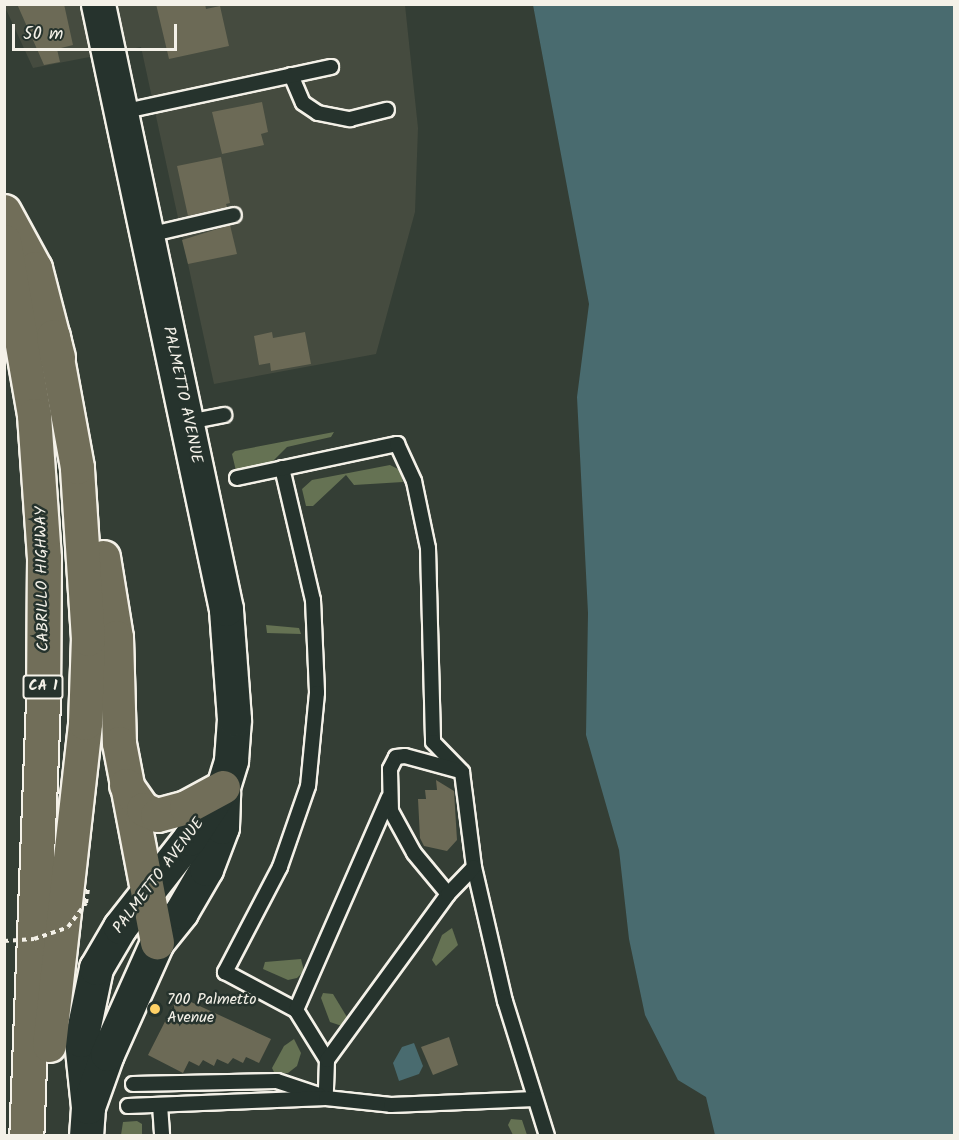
<!DOCTYPE html>
<style>
body{margin:0}
#map{position:relative;width:959px;height:1140px;overflow:hidden;background:#343e35;font-family:Kalam,sans-serif}
div>[style]{position:absolute}
[style*='--x']{left:calc(var(--x)*1px);top:calc(var(--y)*1px);width:calc(var(--w)*1px);rotate:calc(var(--a)*1deg)}
.built>*{inset:0;background:#454b3f}
.green>*{inset:0;background:#657253}
.water>*{inset:0;background:#496b6f}
.building>*{inset:0;background:#6c6a56}
.roads{filter:drop-shadow(2px 0 #f4f1e8) drop-shadow(-2px 0 #f4f1e8) drop-shadow(0 2px #f4f1e8) drop-shadow(0 -2px #f4f1e8)}
.service>*{height:14px;margin:-7px;padding:0 7px;transform-origin:7px;border-radius:7px;background:#26332d}
.tertiary>*{height:33px;margin:-16.5px;padding:0 16.5px;transform-origin:16.5px;border-radius:16.5px;background:#26332d}
.secondary>*{height:33px;margin:-16.5px;padding:0 16.5px;transform-origin:16.5px;border-radius:16.5px;background:#26332d}
.motorway>*{height:33px;margin:-16.5px;padding:0 16.5px;transform-origin:16.5px;border-radius:16.5px;background:#716e59}
.path-bridge>*{height:4px;margin-top:-2px;transform-origin:0;background:repeating-linear-gradient(90deg,#f4f1e8 0 4.5px,transparent 0 9px)}
.dots>*{width:16px;height:16px;translate:-50% -50%;box-sizing:border-box;border:3px solid #26332d;border-radius:50%}
span{translate:-50% -50%;white-space:nowrap;text-align:center;line-height:1.15;-webkit-text-stroke:5px #26332d;paint-order:stroke}
.shield-label span{padding:2px 4px;background:#26332d;border:2px solid;border-radius:4px;-webkit-text-stroke-width:0}
.shield-label{font-size:15px;color:#f4f1e8;font-weight:700}
.street-label{font-size:16px;color:#f4f1e8}
.poi-label{font-size:16px;color:#f4f1e8}
.left{translate:0 -50%;text-align:left}
.frame{position:absolute;inset:0;border:6px solid #f4f1e8;pointer-events:none}
.scale{position:absolute;left:12px;top:24px;width:165px;height:27px;box-sizing:border-box;border:3px solid #f4f1e8;border-top:0;padding-left:8px;font-size:18px;line-height:21px;white-space:nowrap;color:#f4f1e8;-webkit-text-stroke:4px #26332d;paint-order:stroke}
</style>
<div id="map">
<div class="built">
<div style="clip-path:polygon(4px 5px,405px 5px,418px 128px,415px 212px,376px 354px,214px 384px,141px 47px,33px 68px)"></div>
</div>
<div class="green">
<div style="clip-path:polygon(334px 432px,331px 437px,287px 447px,269px 465px,236px 471px,232px 454px,235px 451px)"></div>
<div style="clip-path:polygon(390px 465px,400px 470px,403px 482px,354px 485px,346px 475px,313px 506px,306px 506px,302px 489px,312px 480px)"></div>
<div style="clip-path:polygon(266px 625px,299px 628px,301px 634px,267px 633px)"></div>
<div style="clip-path:polygon(452px 928px,458px 945px,436px 966px,432px 960px,442px 935px)"></div>
<div style="clip-path:polygon(301px 959px,304px 971px,297px 978px,288px 980px,263px 969px,265px 962px)"></div>
<div style="clip-path:polygon(323px 993px,333px 994px,350px 1022px,345px 1027px,330px 1022px,321px 998px)"></div>
<div style="clip-path:polygon(294px 1039px,301px 1053px,297px 1066px,288px 1073px,275px 1074px,272px 1068px,284px 1046px)"></div>
<div style="clip-path:polygon(511px 1119px,522px 1120px,527px 1135px,513px 1135px,508px 1125px)"></div>
<div style="clip-path:polygon(137px 1121px,142px 1124px,142px 1135px,121px 1135px,123px 1122px)"></div>
</div>
<div class="water">
<div style="clip-path:polygon(533px 5px,954px 5px,954px 1135px,715px 1135px,706px 1097px,678px 1080px,645px 1015px,629px 939px,619px 850px,586px 735px,588px 613px,577px 397px,589px 304px)"></div>
<div style="clip-path:polygon(414px 1043px,423px 1066px,419px 1074px,399px 1081px,393px 1063px,402px 1047px)"></div>
</div>
<div class="building">
<div style="clip-path:polygon(17px 4px,64px 4px,73px 45px,57px 49px,60px 62px,44px 65px)"></div>
<div style="clip-path:polygon(156px 4px,205px 4px,206px 9px,220px 6px,229px 46px,169px 59px)"></div>
<div style="clip-path:polygon(262px 102px,268px 132px,261px 134px,264px 145px,222px 154px,212px 112px)"></div>
<div style="clip-path:polygon(221px 157px,230px 203px,226px 204px,227px 207px,188px 216px,177px 166px)"></div>
<div style="clip-path:polygon(230px 225px,237px 254px,188px 264px,182px 240px)"></div>
<div style="clip-path:polygon(272px 332px,273px 338px,305px 332px,311px 364px,271px 371px,270px 363px,259px 365px,254px 336px)"></div>
<div style="clip-path:polygon(436px 780px,454px 791px,457px 840px,447px 851px,424px 846px,420px 838px,418px 799px,426px 799px,425px 790px,437px 790px)"></div>
<div style="clip-path:polygon(178px 996px,271px 1039px,259px 1063px,246px 1057px,243px 1063px,233px 1058px,228px 1064px,217px 1059px,214px 1066px,203px 1060px,199px 1066px,189px 1061px,183px 1073px,148px 1055px)"></div>
<div style="clip-path:polygon(449px 1037px,458px 1065px,433px 1075px,421px 1047px)"></div>
</div>
<div class="roads">
<div class="service">
<div style="--x:291;--y:75;--w:30;--a:67"></div>
<div style="--x:303;--y:103;--w:18;--a:34"></div>
<div style="--x:318;--y:113;--w:33;--a:11"></div>
<div style="--x:350;--y:119;--w:38;--a:-14"></div>
<div style="--x:121;--y:112;--w:215;--a:-12.1"></div>
<div style="--x:148;--y:235;--w:88;--a:-13.1"></div>
<div style="--x:188;--y:422;--w:37;--a:-11"></div>
<div style="--x:282;--y:468;--w:136;--a:76.8"></div>
<div style="--x:313;--y:600;--w:93;--a:87.5"></div>
<div style="--x:317;--y:693;--w:93;--a:95.5"></div>
<div style="--x:308;--y:786;--w:86;--a:109.1"></div>
<div style="--x:280;--y:867;--w:119;--a:117.6"></div>
<div style="--x:225;--y:972;--w:81;--a:28.2"></div>
<div style="--x:296;--y:1010;--w:59;--a:58.2"></div>
<div style="--x:327;--y:1060;--w:38;--a:92"></div>
<div style="--x:237;--y:478;--w:164;--a:-12"></div>
<div style="--x:397;--y:444;--w:41;--a:65.3"></div>
<div style="--x:414;--y:481;--w:68;--a:78.2"></div>
<div style="--x:428;--y:548;--w:194;--a:88.5"></div>
<div style="--x:433;--y:742;--w:42;--a:46"></div>
<div style="--x:462;--y:772;--w:96;--a:82.8"></div>
<div style="--x:474;--y:867;--w:138;--a:77"></div>
<div style="--x:505;--y:1001;--w:141;--a:72.7"></div>
<div style="--x:448;--y:894;--w:53;--a:-129.7"></div>
<div style="--x:414;--y:853;--w:48;--a:-118.7"></div>
<div style="--x:391;--y:811;--w:42;--a:-91.4"></div>
<div style="--x:390;--y:769;--w:13;--a:-63"></div>
<div style="--x:396;--y:757;--w:9;--a:-6"></div>
<div style="--x:405;--y:756;--w:57;--a:15.3"></div>
<div style="--x:296;--y:1010;--w:232;--a:-66.4"></div>
<div style="--x:327;--y:1060;--w:205;--a:-53.9"></div>
<div style="--x:448;--y:894;--w:37;--a:-46"></div>
<div style="--x:133;--y:1084;--w:144;--a:-1.2"></div>
<div style="--x:277;--y:1081;--w:44;--a:18.4"></div>
<div style="--x:160;--y:1105;--w:31;--a:86"></div>
<div style="--x:128;--y:1106;--w:198;--a:-2.3"></div>
<div style="--x:326;--y:1098;--w:65;--a:6.1"></div>
<div style="--x:391;--y:1105;--w:144;--a:-2.4"></div>
</div>
<div class="tertiary">
<div style="--x:157;--y:942;--w:38;--a:-51"></div>
<div style="--x:181;--y:912;--w:50;--a:-59.8"></div>
<div style="--x:206;--y:869;--w:45;--a:-69.1"></div>
<div style="--x:222;--y:827;--w:35;--a:-88"></div>
<div style="--x:88;--y:1107;--w:67;--a:-96"></div>
<div style="--x:81;--y:1040;--w:74;--a:-78.2"></div>
<div style="--x:96;--y:968;--w:48;--a:-59.7"></div>
<div style="--x:120;--y:927;--w:112;--a:-51.9"></div>
<div style="--x:189;--y:839;--w:62;--a:-56.8"></div>
<div style="--x:223;--y:787;--w:28;--a:-73"></div>
<div style="--x:231;--y:760;--w:41;--a:-85.8"></div>
<div style="--x:234;--y:719;--w:110;--a:-94.2"></div>
<div style="--x:226;--y:609;--w:618;--a:-101.95"></div>
</div>
<div class="secondary">
<div style="--x:86;--y:1136;--w:29;--a:-86"></div>
<div style="--x:88;--y:1107;--w:56;--a:-70.3"></div>
<div style="--x:107;--y:1054;--w:123;--a:-65.9"></div>
</div>
<div class="motorway">
<div style="--x:4;--y:211;--w:65;--a:61.5"></div>
<div style="--x:35;--y:268;--w:92;--a:75.5"></div>
<div style="--x:4;--y:241;--w:177;--a:80.2"></div>
<div style="--x:34;--y:415;--w:143;--a:86"></div>
<div style="--x:44;--y:558;--w:143;--a:90.4"></div>
<div style="--x:43;--y:701;--w:435;--a:92.2"></div>
<div style="--x:103;--y:557;--w:81;--a:80.8"></div>
<div style="--x:116;--y:637;--w:106;--a:88.4"></div>
<div style="--x:119;--y:743;--w:203;--a:79.2"></div>
<div style="--x:126;--y:785;--w:29;--a:55"></div>
<div style="--x:143;--y:809;--w:15;--a:23"></div>
<div style="--x:157;--y:815;--w:30;--a:-15"></div>
<div style="--x:186;--y:807;--w:42;--a:-28.4"></div>
<div style="--x:49;--y:1045;--w:324;--a:-83.6"></div>
<div style="--x:85;--y:723;--w:84;--a:-88"></div>
<div style="--x:88;--y:639;--w:172;--a:-93.7"></div>
<div style="--x:77;--y:467;--w:133;--a:-100.4"></div>
</div>
</div>
<div class="path-bridge">
<div style="--x:4;--y:941;--w:30;--a:-4"></div>
<div style="--x:34;--y:939;--w:36;--a:-19"></div>
<div style="--x:68;--y:927;--w:30;--a:-53"></div>
<div style="--x:86;--y:903;--w:14;--a:-82"></div>
</div>
<div class="dots">
<div style="left:155px;top:1009px;background:#ffd166"></div>
</div>
<div class="shield-label">
<span style="left:43px;top:687px">CA 1</span>
</div>
<div class="street-label">
<span style="left:182px;top:395px;rotate:78deg">PALMETTO AVENUE</span>
<span style="left:43px;top:579px;rotate:-91deg">CABRILLO HIGHWAY</span>
<span style="left:159px;top:876px;rotate:-53deg">PALMETTO AVENUE</span>
</div>
<div class="poi-label">
<span class="left" style="left:167px;top:1009px">700 Palmetto<br>Avenue</span>
</div>
<div class="frame"></div>
<div class="scale">50 m</div>
</div>
